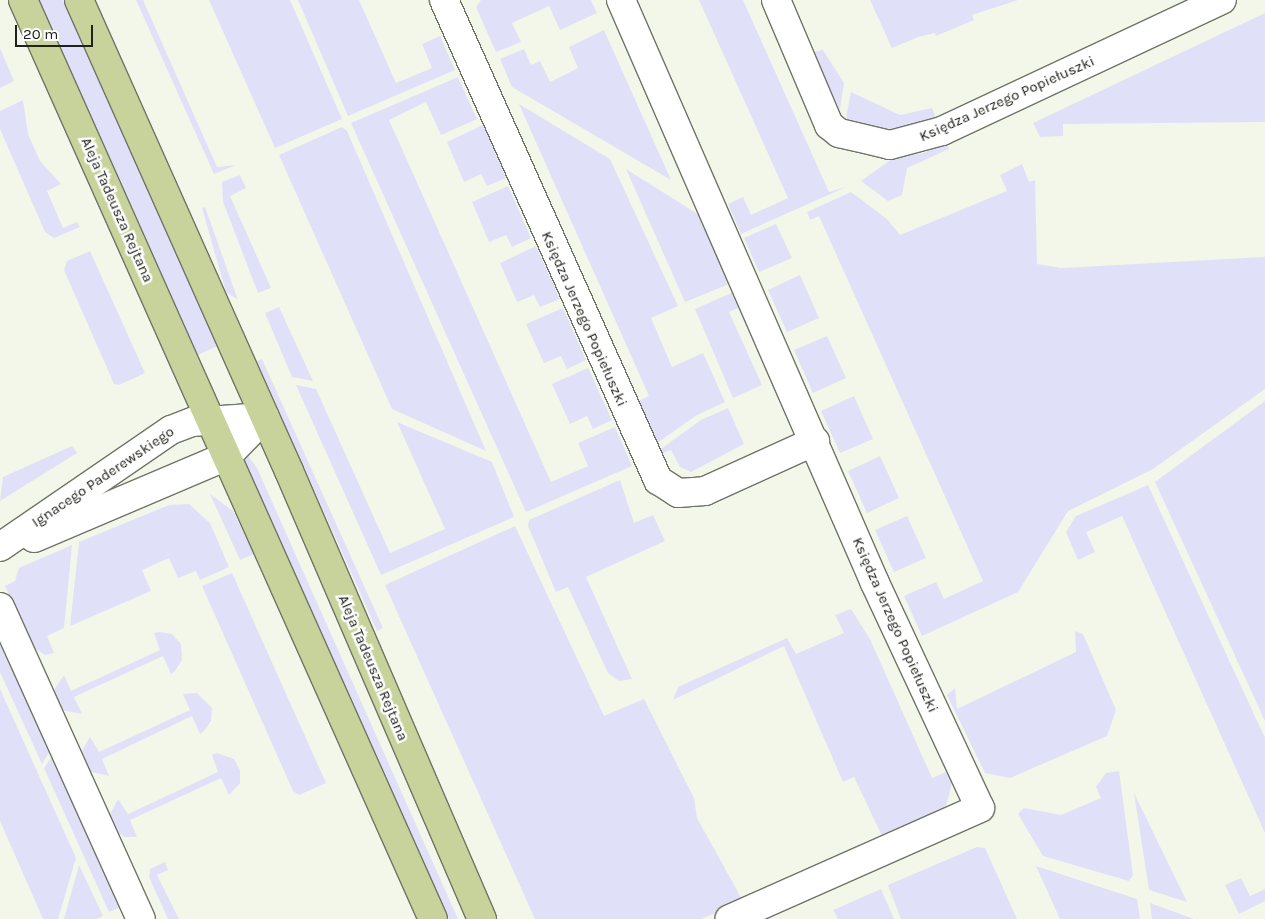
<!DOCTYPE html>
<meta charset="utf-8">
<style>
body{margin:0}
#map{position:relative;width:1265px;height:919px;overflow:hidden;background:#f3f7e9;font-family:Karla,sans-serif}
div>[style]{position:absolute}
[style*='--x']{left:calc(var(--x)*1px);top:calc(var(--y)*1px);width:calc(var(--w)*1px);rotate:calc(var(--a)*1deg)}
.green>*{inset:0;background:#e0e1f8}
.roads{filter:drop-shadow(1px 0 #707467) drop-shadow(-1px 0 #707467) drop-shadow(0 1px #707467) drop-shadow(0 -1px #707467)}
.minor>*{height:28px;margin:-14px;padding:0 14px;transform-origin:14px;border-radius:14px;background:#fff}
.major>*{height:28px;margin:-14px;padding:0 14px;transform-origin:14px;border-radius:14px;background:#c7d39b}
span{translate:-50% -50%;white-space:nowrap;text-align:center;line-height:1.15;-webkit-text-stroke:5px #fff;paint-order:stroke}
.street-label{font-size:15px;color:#20211c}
.scale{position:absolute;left:15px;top:25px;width:78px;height:22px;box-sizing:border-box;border:2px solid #20211c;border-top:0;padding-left:6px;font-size:15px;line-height:18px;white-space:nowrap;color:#20211c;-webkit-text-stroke:4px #fff;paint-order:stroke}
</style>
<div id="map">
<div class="green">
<div style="clip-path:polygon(39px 0,63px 0,217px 346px,198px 355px)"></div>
<div style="clip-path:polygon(136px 0,143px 0,217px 167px,236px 165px,214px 174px)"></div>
<div style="clip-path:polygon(209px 0,290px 0,342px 119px,275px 148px)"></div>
<div style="clip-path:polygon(298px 0,359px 0,396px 83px,432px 68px,422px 44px,440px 36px,455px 70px,348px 116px)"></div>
<div style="clip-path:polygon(481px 0,591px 0,597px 13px,560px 30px,549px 6px,512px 23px,521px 42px,496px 52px,476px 7px)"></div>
<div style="clip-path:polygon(699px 0,743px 0,829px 192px,846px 187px,741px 234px,728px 204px,743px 197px,751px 215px,788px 198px)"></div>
<div style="clip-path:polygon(870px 0,1018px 0,972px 15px,974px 20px,936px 36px,935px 33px,918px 37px,892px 48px)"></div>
<div style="clip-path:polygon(1265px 13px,1265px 122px,1063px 124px,1063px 136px,1040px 137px,1033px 123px)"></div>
<div style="clip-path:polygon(604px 30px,671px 180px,512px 87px,500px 59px,524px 49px,531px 65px,540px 61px,550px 82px,578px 68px,569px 47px)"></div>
<div style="clip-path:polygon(0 48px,14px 81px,0 88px)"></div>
<div style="clip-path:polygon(823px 50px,844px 83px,840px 110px,813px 52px)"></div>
<div style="clip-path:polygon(458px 77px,477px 119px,441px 135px,426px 102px,389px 120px,551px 482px,588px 466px,578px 443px,615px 427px,632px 466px,526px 512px,351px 123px)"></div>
<div style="clip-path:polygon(851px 92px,900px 115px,932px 108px,937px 120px,895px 133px,851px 123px,846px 117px)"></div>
<div style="clip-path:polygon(23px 100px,28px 134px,40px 161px,61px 184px,47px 191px,63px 228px,77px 222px,80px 227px,54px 238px,45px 232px,0 129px,0 111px)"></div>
<div style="clip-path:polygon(519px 104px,610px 159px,678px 306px,651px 318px,672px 367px,703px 353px,725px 402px,697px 415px,653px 446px,632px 404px,649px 396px)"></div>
<div style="clip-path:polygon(483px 125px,506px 178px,487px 186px,481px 174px,464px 182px,447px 142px)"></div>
<div style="clip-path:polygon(342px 127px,347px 131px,486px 451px,392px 409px,279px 155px)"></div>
<div style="clip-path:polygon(947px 142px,949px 149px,907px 168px,902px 195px,888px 201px,861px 181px,893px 158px,924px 153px)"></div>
<div style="clip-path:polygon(1022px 164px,1029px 182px,1035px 180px,1037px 264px,1061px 268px,1265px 257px,1265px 389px,1153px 469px,1068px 511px,1018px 592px,922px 636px,904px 596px,936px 582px,944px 599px,983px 581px,819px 216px,810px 220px,807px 212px,851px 192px,887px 219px,900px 235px,1007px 191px,1000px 175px)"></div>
<div style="clip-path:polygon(626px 169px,704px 218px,734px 282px,685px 302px)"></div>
<div style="clip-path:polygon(240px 175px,246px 188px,230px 196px,271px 288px,258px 293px,223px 202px,222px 182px)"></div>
<div style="clip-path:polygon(508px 186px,531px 238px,512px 247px,506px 235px,489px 242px,472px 202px)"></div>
<div style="clip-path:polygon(205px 207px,238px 300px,226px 292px,202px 208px)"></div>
<div style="clip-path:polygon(776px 224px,792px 258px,759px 272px,744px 238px)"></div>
<div style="clip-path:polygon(536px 246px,560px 299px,540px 307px,534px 295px,517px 302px,500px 263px)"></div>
<div style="clip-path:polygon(90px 251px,145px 373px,119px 385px,114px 384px,64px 270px,67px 261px)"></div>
<div style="clip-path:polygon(800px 275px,819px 318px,787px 332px,768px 290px)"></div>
<div style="clip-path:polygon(738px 290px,743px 306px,729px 312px,762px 385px,733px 398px,695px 309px)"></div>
<div style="clip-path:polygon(279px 307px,313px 381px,292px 377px,265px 313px)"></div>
<div style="clip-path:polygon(563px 308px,586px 360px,567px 369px,561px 356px,544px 363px,526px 324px)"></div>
<div style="clip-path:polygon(827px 336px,846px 378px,813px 393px,794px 350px)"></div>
<div style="clip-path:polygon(262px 359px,383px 628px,377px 631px,257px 361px)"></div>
<div style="clip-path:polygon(588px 368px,612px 420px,593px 429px,587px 416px,570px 424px,552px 384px)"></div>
<div style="clip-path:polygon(296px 385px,316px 389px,390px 553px,445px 529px,397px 422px,492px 462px,514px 517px,381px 575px)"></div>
<div style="clip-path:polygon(854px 396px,873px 439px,840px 453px,821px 411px)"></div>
<div style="clip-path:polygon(1265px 401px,1265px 721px,1155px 482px)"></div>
<div style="clip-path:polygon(728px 408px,744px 444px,691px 472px,680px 467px,671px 450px,660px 454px,658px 451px,701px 420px)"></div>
<div style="clip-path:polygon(72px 446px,77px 453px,0 501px,3px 477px)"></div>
<div style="clip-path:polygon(247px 454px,257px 468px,458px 919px,449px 919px,243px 457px)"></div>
<div style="clip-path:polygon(880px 456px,899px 498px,867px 513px,848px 471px)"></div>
<div style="clip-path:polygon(620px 480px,634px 523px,653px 515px,665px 541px,586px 577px,632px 679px,619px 681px,608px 673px,568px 587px,556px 592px,528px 526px,529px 520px)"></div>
<div style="clip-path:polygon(1148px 485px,1265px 738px,1265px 833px,1122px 516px,1086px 532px,1095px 552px,1078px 560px,1066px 532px,1076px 516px)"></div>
<div style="clip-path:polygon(210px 494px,233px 511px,254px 554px,240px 560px)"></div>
<div style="clip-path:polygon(189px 504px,210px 523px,229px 567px,200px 580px,196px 571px,178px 578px,169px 558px,142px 570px,151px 591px,70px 626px,79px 542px,169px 505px)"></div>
<div style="clip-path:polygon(907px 516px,926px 558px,894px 572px,875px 530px)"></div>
<div style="clip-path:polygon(515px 526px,604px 716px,644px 699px,694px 798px,697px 818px,743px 901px,701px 919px,535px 919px,385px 585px)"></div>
<div style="clip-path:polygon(72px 545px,64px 628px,47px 636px,54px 653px,45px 655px,30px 645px,5px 586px,15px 581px,19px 568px)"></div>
<div style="clip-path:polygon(232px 573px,326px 783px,299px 795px,293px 791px,202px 586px)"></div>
<div style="clip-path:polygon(851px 609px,870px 639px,932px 778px,946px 772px,952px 783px,945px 810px,883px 838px,854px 777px,843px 782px,784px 646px,673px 700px,678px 687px,787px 638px,796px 654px,844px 633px,835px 615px)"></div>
<div style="clip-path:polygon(1075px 631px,1083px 634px,1116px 710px,1107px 736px,1010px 778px,985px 773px,947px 695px,955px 688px,957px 709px,1076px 652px)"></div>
<div style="clip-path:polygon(160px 632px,172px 634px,181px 644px,182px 660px,175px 671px,171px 674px,163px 656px,74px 697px,82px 714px,61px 710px,54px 690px,64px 675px,71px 691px,160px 650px,154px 633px)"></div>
<div style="clip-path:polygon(0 640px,50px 751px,42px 764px,0 672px)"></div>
<div style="clip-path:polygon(0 689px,76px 858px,58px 919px,43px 919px,0 821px)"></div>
<div style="clip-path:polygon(197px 693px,212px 708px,211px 721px,204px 731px,200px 734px,192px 716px,102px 759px,109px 776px,88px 771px,81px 752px,90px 737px,99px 752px,190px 710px,183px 694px)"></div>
<div style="clip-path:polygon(217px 753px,234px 759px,240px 770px,240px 783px,229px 795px,221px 778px,130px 820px,137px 837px,125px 837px,114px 830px,110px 814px,118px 799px,128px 814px,218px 772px,212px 755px)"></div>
<div style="clip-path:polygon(52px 756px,121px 907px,109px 912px,44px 768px)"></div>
<div style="clip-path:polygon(1119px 771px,1133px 875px,1129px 881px,1043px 856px,1018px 814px,1024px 808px,1061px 815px,1101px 798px,1096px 787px,1106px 773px)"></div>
<div style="clip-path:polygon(1134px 793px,1187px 902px,1149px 890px)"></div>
<div style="clip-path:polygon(977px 847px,985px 848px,1017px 919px,901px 919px,888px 885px)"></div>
<div style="clip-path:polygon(165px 862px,168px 870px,157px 875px,179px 919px,168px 919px,149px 877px,150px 869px)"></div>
<div style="clip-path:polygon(79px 865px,103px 916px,96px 919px,64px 919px)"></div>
<div style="clip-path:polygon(1036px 866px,1137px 899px,1140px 919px,1060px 919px)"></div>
<div style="clip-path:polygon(1241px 878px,1250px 896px,1265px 889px,1265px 901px,1239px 914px,1225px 885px)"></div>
<div style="clip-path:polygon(881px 889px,894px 919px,838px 919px,833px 910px)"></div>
<div style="clip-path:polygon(1150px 903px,1194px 919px,1152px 919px)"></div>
</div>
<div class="roads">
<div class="minor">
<div style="--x:444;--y:0;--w:526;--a:65.97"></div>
<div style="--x:658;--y:480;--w:24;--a:33"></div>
<div style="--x:678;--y:493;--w:27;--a:-4"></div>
<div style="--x:705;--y:491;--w:121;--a:-24.4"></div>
<div style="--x:621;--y:0;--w:636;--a:66.46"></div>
<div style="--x:875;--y:583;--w:248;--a:65"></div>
<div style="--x:980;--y:808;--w:274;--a:156.1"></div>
<div style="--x:776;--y:0;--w:136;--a:67"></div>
<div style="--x:829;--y:125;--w:13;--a:39"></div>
<div style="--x:839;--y:133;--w:52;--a:13.2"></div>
<div style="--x:890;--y:145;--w:54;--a:-15.1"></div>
<div style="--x:942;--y:131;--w:309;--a:-25.1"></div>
<div style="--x:34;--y:538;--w:210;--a:-23"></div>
<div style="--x:227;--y:456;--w:54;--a:-45.7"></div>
<div style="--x:0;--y:547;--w:207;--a:-34.4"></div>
<div style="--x:171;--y:430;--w:22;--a:-21"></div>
<div style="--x:192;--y:422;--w:73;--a:-3.9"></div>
<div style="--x:0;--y:607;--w:342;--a:65.7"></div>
</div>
<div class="major">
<div style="--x:23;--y:0;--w:1006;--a:65.96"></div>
<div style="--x:79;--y:0;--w:516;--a:65.97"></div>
<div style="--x:289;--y:471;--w:488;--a:66.7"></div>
</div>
</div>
<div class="street-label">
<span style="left:1007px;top:99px;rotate:-24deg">Księdza Jerzego Popiełuszki</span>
<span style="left:117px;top:210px;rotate:66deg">Aleja Tadeusza Rejtana</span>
<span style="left:584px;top:319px;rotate:66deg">Księdza Jerzego Popiełuszki</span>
<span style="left:103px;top:477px;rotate:-34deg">Ignacego Paderewskiego</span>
<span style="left:895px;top:625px;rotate:66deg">Księdza Jerzego Popiełuszki</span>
<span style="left:373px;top:668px;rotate:67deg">Aleja Tadeusza Rejtana</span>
</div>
<div class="scale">20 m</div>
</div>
